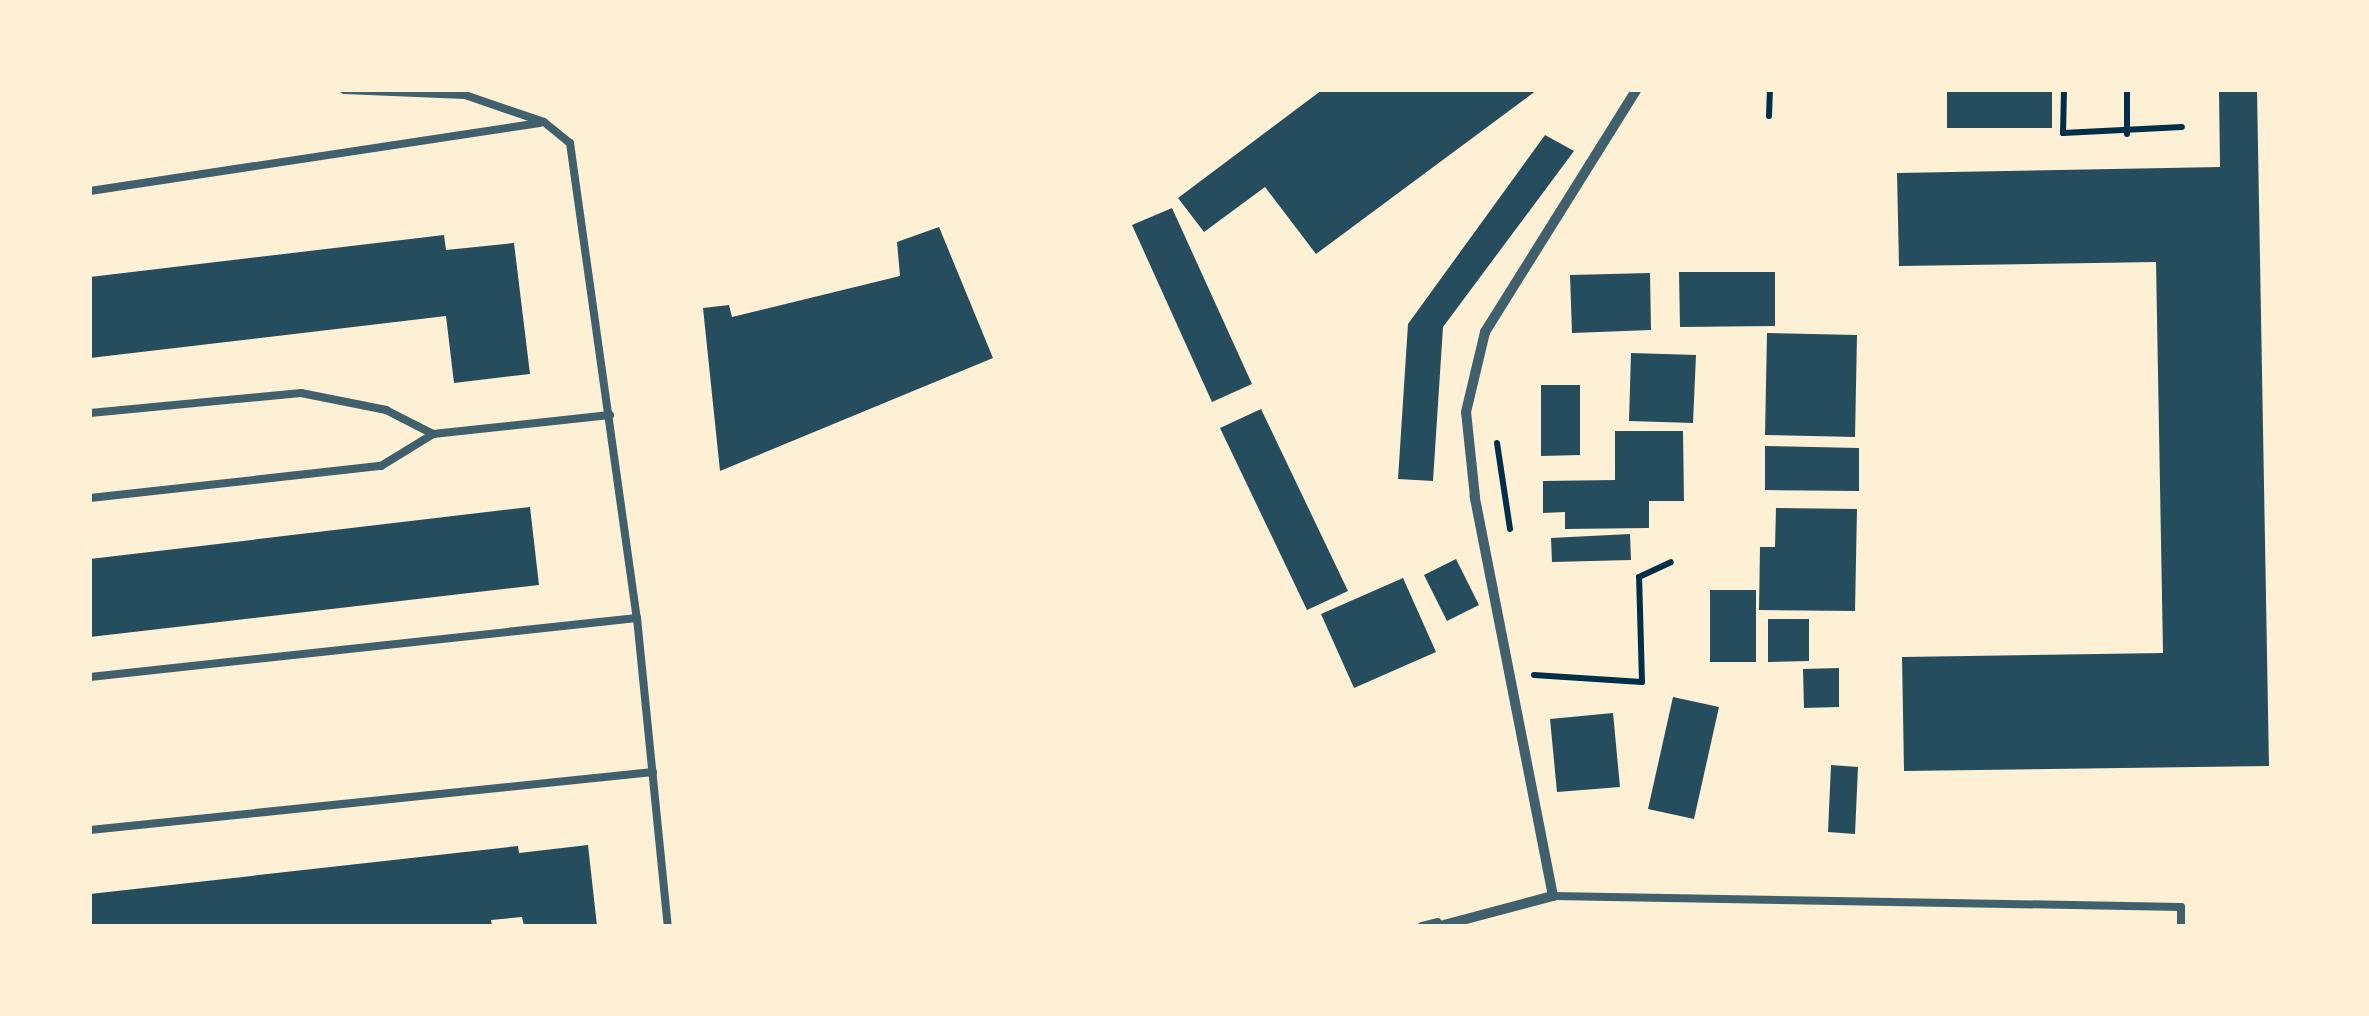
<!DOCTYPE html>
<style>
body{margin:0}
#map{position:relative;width:2369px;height:1016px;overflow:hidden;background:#fdf0d5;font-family:Roboto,sans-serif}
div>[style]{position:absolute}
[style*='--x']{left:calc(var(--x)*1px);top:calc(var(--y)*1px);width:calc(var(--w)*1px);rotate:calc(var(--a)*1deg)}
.building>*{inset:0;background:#264d5e}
.path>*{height:6px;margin:-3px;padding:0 3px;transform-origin:3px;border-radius:3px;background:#003049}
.service>*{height:8px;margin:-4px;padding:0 4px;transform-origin:4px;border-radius:4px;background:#3f606c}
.minor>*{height:10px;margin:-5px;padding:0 5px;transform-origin:5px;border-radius:5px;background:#3f606c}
span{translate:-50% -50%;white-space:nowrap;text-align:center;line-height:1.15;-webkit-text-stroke:10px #fdf0d5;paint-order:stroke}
.frame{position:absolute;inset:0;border:92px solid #fdf0d5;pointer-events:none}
</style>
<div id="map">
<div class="building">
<div style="clip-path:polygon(1322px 90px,1537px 90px,1316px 254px,1265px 187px,1204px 232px,1178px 198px)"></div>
<div style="clip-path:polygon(1947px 90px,2052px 90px,2052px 128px,1947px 128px)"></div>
<div style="clip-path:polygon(2219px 90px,2257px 90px,2269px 766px,1904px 771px,1902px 657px,2163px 653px,2156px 262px,1899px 266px,1897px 173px,2220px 167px)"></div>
<div style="clip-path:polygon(1545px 135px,1574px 151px,1443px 327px,1433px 481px,1398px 479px,1408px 324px)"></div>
<div style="clip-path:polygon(1172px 208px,1252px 384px,1212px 402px,1132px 225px)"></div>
<div style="clip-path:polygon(939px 227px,993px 358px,720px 471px,703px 308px,729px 305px,732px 317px,900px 276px,897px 242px)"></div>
<div style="clip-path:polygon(444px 235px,446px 250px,514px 243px,530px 374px,454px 383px,446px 316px,90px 358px,90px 277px)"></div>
<div style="clip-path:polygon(1679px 272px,1775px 272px,1775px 326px,1680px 327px)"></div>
<div style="clip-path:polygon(1650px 273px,1651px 330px,1572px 333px,1570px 275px)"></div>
<div style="clip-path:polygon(1767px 333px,1857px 335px,1855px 437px,1765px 435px)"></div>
<div style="clip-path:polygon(1631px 353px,1696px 355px,1693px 423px,1629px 421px)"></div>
<div style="clip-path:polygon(1541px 385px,1580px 385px,1580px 455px,1541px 456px)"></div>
<div style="clip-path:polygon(1261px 409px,1348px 591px,1307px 610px,1220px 428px)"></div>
<div style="clip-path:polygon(1615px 431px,1683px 431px,1684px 501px,1649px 501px,1649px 528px,1565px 529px,1565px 512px,1543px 513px,1543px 481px,1615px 480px)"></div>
<div style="clip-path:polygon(1765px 446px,1859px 448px,1859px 491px,1765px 490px)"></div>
<div style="clip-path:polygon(530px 507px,539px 585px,90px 637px,90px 559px)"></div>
<div style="clip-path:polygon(1776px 508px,1857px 509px,1855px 611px,1759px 610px,1760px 547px,1775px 547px)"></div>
<div style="clip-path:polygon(1630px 534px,1631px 560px,1552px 562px,1551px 538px)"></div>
<div style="clip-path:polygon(1456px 559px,1479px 605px,1447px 621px,1424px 575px)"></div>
<div style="clip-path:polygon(1403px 578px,1436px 652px,1354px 688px,1321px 614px)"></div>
<div style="clip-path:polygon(1710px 590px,1756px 590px,1756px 662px,1710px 662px)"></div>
<div style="clip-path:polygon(1768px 619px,1809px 619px,1809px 661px,1768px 662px)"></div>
<div style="clip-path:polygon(1839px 668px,1839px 707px,1804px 708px,1803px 669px)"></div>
<div style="clip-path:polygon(1673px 697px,1719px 707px,1694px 819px,1648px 809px)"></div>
<div style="clip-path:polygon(1613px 713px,1620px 787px,1557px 792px,1550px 719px)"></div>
<div style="clip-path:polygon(1831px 765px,1858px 767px,1855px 834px,1828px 832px)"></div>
<div style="clip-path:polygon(588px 845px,597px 926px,524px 926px,522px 917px,491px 920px,492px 926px,90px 926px,90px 894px,518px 846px,519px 853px)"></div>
</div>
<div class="path">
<div style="--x:2064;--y:90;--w:43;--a:91.3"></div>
<div style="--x:2063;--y:133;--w:119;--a:-2.9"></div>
<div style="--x:1769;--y:116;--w:26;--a:-88"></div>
<div style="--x:2127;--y:134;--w:44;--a:-90"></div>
<div style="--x:1497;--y:443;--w:87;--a:81.4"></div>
<div style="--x:1534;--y:675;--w:108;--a:3.7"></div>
<div style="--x:1642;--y:682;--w:105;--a:-91.6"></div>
<div style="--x:1639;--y:577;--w:35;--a:-25"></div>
</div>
<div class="service">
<div style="--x:344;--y:90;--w:121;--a:2.4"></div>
<div style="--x:465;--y:95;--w:83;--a:18.9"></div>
<div style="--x:544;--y:122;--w:33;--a:39"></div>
<div style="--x:570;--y:143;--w:480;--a:82"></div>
<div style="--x:637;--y:618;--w:310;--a:84.3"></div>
<div style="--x:90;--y:191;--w:455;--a:-8.6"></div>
<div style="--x:90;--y:413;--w:212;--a:-5.4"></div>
<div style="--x:301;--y:393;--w:87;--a:11.3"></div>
<div style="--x:386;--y:410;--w:53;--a:27.1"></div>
<div style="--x:433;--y:434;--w:178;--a:-6.1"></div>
<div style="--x:90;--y:498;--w:293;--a:-6.3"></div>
<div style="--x:381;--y:466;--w:61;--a:-31.6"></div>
<div style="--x:90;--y:677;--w:550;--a:-6.16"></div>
<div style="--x:90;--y:830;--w:566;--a:-5.88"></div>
<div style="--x:1553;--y:896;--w:628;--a:1"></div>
<div style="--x:2181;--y:907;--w:19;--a:90"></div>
<div style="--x:1422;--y:926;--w:16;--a:-14"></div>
</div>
<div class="minor">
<div style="--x:1440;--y:926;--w:117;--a:-14.9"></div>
<div style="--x:1553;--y:896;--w:407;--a:-101.1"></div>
<div style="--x:1475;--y:497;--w:85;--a:-96"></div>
<div style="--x:1466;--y:412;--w:82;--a:-76.6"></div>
<div style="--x:1485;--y:332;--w:285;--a:-58"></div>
</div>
<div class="frame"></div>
</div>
